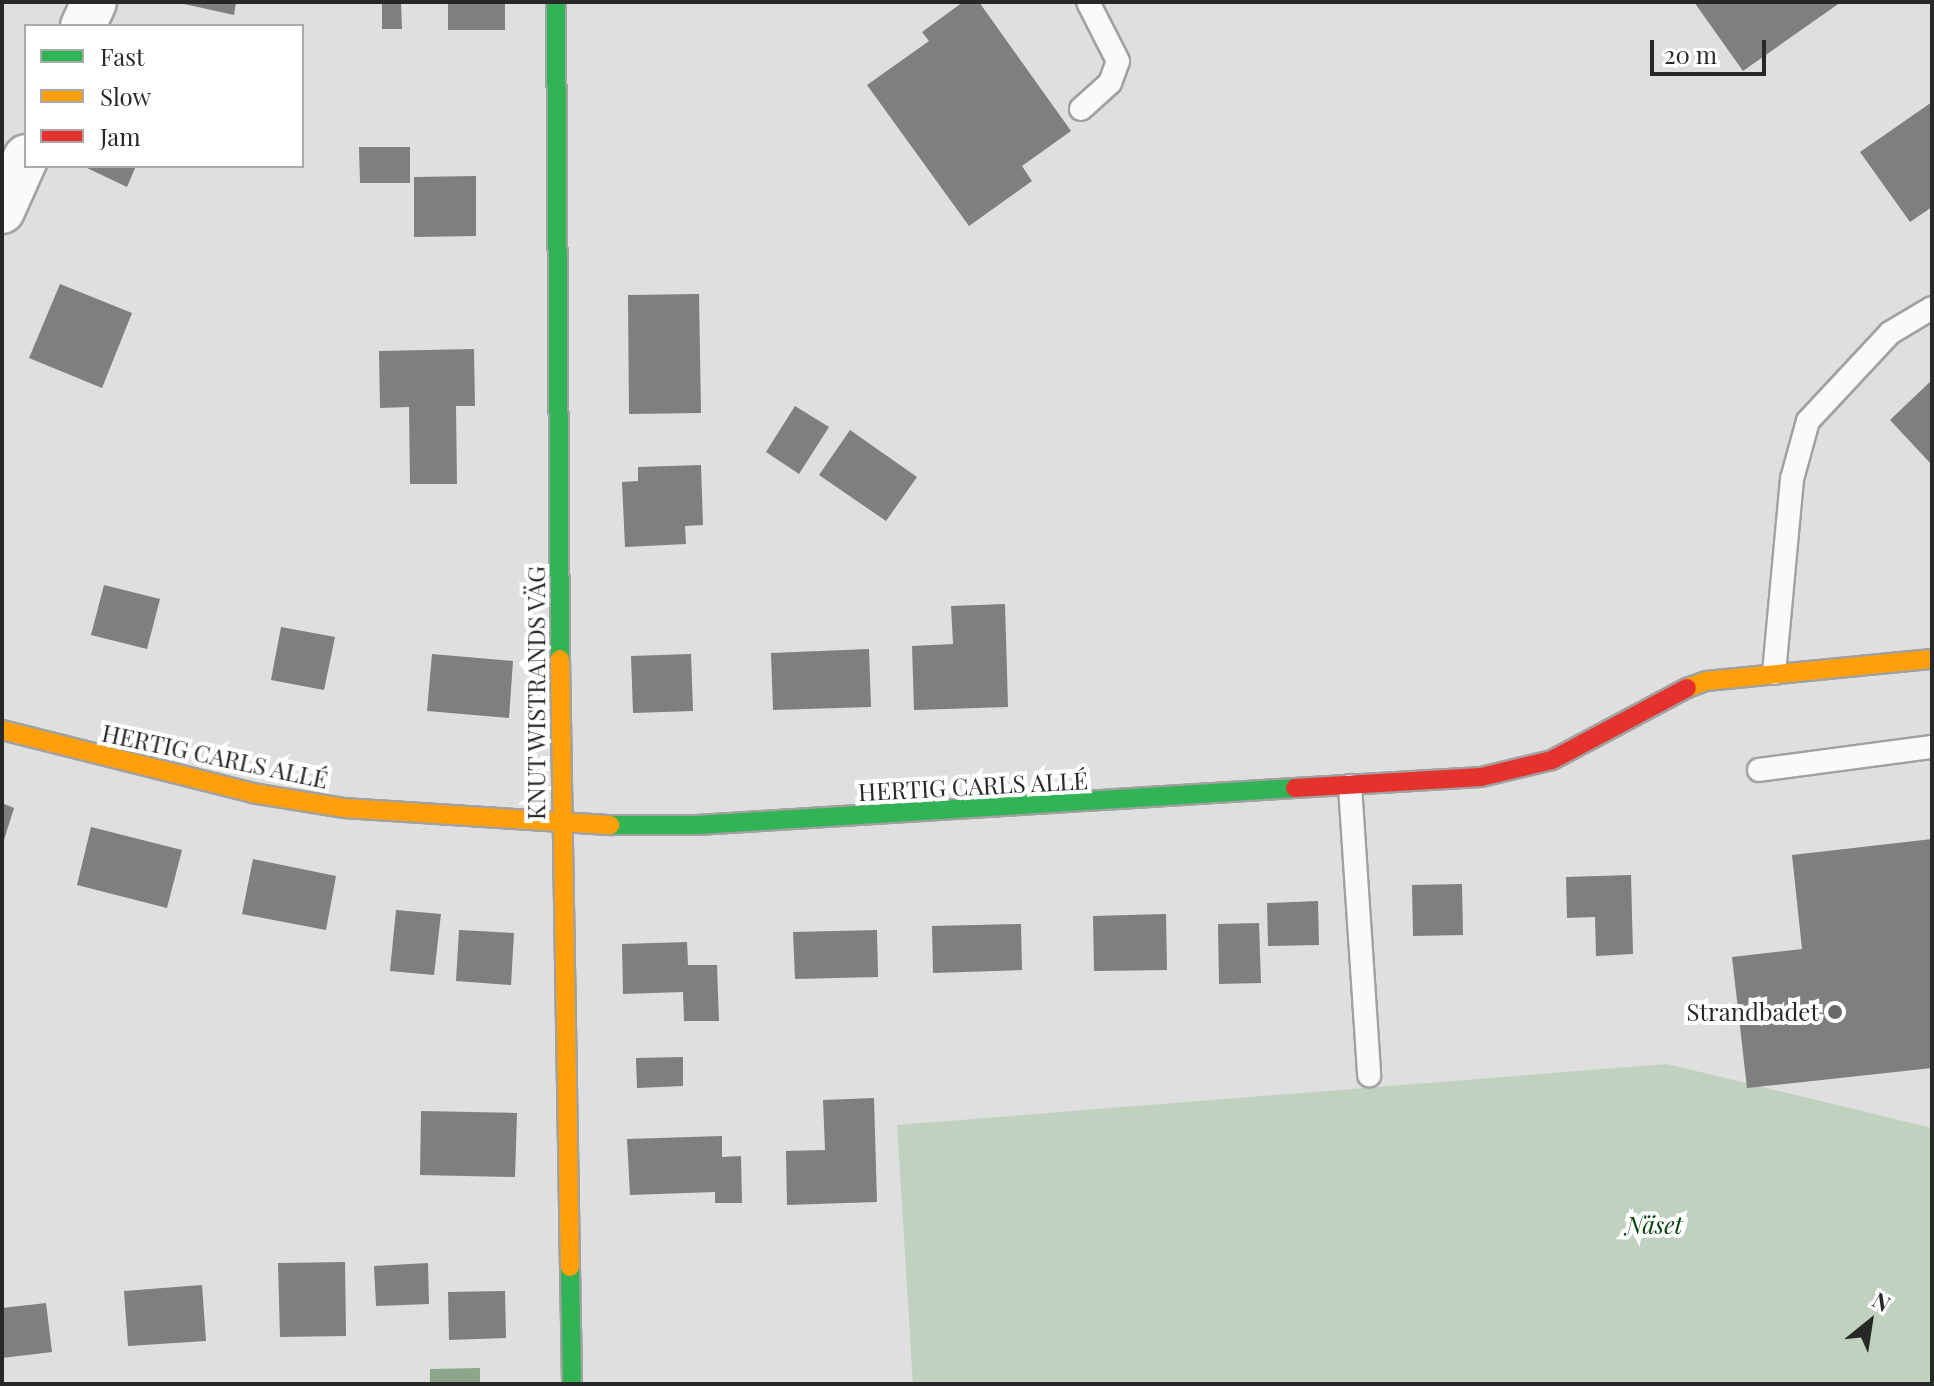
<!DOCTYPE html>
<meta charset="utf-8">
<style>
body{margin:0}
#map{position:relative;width:1934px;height:1386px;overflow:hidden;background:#dedfde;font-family:"Playfair Display",serif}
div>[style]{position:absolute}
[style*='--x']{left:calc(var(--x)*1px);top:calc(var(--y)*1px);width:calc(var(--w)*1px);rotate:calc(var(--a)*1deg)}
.green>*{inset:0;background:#c0d1bf}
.water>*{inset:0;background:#8ba68a}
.building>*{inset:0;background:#7e7f7e}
.roads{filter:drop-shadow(2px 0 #a0a1a0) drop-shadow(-2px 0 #a0a1a0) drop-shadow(0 2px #a0a1a0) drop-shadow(0 -2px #a0a1a0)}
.lane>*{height:22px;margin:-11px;padding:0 11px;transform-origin:11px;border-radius:11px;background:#fafafa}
.street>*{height:44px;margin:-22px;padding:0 22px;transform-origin:22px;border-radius:22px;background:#fafafa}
.fast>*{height:18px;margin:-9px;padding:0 9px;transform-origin:9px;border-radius:9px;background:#30b455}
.slow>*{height:18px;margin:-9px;padding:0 9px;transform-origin:9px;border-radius:9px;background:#ff9f0a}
.jam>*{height:18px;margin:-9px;padding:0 9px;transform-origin:9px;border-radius:9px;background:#e5322d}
.dots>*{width:22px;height:22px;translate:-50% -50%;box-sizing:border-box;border:4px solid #fff;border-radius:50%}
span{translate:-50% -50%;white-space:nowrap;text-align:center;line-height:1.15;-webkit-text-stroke:8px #fff;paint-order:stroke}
.street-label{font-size:24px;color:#272927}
.poi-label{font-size:24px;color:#272927}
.right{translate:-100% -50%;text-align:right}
.park-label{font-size:24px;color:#014108;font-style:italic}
.frame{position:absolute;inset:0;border:4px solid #272927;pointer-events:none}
.legend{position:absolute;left:24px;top:24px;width:280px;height:144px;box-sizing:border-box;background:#fff;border:2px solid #a9a9a9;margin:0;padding:10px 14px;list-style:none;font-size:24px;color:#272927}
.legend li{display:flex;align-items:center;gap:16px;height:40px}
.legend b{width:40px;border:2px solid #a9a9a9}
.north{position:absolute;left:1830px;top:1282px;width:80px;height:80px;-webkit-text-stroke:6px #fff;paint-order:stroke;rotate:30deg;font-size:22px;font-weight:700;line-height:32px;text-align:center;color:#272927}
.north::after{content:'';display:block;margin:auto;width:28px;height:36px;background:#272927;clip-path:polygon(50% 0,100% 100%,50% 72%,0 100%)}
.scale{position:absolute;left:1650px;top:40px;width:116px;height:36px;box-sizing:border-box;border:4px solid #272927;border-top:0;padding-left:10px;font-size:24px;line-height:28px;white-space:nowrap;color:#272927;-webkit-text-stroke:6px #fff;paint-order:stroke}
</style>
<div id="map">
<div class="green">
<div style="clip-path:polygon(1667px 1064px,1932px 1128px,1932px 1384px,913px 1384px,897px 1125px)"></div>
</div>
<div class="water">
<div style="clip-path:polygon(480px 1368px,480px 1384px,430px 1384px,430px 1369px)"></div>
</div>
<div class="building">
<div style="clip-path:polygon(175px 2px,236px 2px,234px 15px)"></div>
<div style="clip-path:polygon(382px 2px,401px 2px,402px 29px,382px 29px)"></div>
<div style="clip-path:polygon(448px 2px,505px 2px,505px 30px,448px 30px)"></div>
<div style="clip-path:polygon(963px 2px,979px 2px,1071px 131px,1022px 166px,1032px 181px,969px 226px,867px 85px,929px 41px,922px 32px)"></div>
<div style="clip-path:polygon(1694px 2px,1841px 2px,1743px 71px)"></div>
<div style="clip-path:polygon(1932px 102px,1932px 207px,1910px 222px,1860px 152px)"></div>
<div style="clip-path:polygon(359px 147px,410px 147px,410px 183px,360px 183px)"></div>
<div style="clip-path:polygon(83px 166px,136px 166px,127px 187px)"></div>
<div style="clip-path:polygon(476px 176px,476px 236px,414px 237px,414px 177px)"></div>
<div style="clip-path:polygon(60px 284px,132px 313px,102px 388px,29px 358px)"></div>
<div style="clip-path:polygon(699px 294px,701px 413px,629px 414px,628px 295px)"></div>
<div style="clip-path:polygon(474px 349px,475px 406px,456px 406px,457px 484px,410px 484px,409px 407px,380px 408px,379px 351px)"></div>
<div style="clip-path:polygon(1932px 380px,1932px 465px,1890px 420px)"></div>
<div style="clip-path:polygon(795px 406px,829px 427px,799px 474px,766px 452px)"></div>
<div style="clip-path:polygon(850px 430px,917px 477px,886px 521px,819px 475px)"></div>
<div style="clip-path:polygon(701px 465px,703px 525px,685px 526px,686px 544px,625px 547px,622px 482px,638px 481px,638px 467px)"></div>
<div style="clip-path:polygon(104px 585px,160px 599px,147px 649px,91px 635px)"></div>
<div style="clip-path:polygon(1005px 604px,1008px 707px,914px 710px,912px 646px,953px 644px,951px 606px)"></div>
<div style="clip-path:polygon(281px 627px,335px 637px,324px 690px,271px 680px)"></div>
<div style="clip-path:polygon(869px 649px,871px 707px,773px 710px,771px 653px)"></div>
<div style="clip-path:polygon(432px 654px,513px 661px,509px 718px,427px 711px)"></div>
<div style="clip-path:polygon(691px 654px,693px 711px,633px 713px,631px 656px)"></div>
<div style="clip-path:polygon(2px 803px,14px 808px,3px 843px,2px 843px)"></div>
<div style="clip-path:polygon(91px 827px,182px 850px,167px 908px,77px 885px)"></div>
<div style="clip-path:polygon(1932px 839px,1932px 1068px,1747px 1088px,1732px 957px,1802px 949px,1792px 855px)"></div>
<div style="clip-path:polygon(253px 859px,336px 876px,326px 930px,242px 914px)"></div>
<div style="clip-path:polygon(1631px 875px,1633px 954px,1596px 956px,1595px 917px,1567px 918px,1566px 877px)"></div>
<div style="clip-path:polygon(1462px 884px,1463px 935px,1413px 936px,1412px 885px)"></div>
<div style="clip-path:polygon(1318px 901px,1319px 945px,1268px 946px,1267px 903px)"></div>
<div style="clip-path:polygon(396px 910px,441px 914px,434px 975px,390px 971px)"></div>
<div style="clip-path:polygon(1166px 914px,1167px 970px,1094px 971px,1093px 916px)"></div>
<div style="clip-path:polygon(1259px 923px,1261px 983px,1219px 984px,1218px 924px)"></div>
<div style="clip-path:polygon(1021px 924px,1022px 970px,933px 973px,932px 926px)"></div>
<div style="clip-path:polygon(459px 930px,514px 933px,511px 985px,456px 981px)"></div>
<div style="clip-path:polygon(877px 930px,878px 977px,795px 979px,793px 932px)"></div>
<div style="clip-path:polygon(687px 942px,688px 965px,717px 965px,719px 1021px,684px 1021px,683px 992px,623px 994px,622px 944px)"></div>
<div style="clip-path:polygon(683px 1057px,683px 1086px,637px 1088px,636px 1058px)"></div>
<div style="clip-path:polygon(874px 1098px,877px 1202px,787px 1205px,786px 1151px,825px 1150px,823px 1100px)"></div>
<div style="clip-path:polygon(421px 1111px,517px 1113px,515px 1177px,420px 1175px)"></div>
<div style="clip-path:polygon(722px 1136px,722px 1157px,741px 1156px,742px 1203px,715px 1203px,715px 1192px,630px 1195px,627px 1139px)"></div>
<div style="clip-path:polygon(345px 1262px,346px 1336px,280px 1337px,278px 1263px)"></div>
<div style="clip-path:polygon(428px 1263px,429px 1304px,376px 1306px,374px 1266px)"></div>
<div style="clip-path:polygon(202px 1285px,206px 1341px,128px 1346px,124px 1291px)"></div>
<div style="clip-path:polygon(505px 1291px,506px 1338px,449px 1340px,448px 1292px)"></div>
<div style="clip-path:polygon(46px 1303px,52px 1352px,2px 1358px,2px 1308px)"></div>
</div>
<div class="roads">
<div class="lane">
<div style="--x:1081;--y:109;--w:39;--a:-42"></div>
<div style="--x:1110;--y:83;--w:23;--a:-70"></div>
<div style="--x:1118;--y:61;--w:66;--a:-117"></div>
<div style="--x:1774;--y:673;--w:195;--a:-84.7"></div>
<div style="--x:1792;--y:479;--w:60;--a:-74.6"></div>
<div style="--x:1808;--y:421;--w:120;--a:-47"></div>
<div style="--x:1890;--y:333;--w:49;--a:-30.8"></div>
<div style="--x:1759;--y:770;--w:175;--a:-7.6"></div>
<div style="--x:1350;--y:786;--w:290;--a:86.2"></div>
</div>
<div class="street">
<div style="--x:83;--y:26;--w:26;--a:-65"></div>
<div style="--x:2;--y:211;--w:59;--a:-66"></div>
</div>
<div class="fast">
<div style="--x:556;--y:2;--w:657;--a:89.65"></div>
<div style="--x:610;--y:825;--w:87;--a:0"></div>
<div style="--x:697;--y:825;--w:599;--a:-3.54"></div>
<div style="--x:570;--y:1267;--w:117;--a:89"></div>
</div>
<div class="slow">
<div style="--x:560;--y:659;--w:608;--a:89.06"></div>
<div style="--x:1687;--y:688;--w:20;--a:-20"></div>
<div style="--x:1706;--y:681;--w:227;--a:-5.6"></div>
<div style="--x:2;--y:730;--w:258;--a:14.1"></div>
<div style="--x:252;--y:793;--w:94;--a:9.2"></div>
<div style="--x:345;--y:808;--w:266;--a:3.7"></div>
</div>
<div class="jam">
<div style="--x:1295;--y:788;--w:186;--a:-3.4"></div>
<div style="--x:1481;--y:777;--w:73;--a:-13.5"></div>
<div style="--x:1552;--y:760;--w:153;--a:-28.1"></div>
</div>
</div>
<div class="dots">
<div style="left:1835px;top:1012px;background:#676967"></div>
</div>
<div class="street-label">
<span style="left:536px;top:693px;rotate:-90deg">KNUT WISTRANDS VÄG</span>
<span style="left:215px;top:756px;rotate:12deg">HERTIG CARLS ALLÉ</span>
<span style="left:973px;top:786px;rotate:-3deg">HERTIG CARLS ALLÉ</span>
</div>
<div class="poi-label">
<span class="right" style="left:1819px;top:1012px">Strandbadet</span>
</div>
<div class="park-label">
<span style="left:1654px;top:1225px">Näset</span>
</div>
<div class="frame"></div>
<ul class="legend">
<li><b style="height:10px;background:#30b455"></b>Fast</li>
<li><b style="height:10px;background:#ff9f0a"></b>Slow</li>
<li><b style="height:10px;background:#e5322d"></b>Jam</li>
</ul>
<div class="north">N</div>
<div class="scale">20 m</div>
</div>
